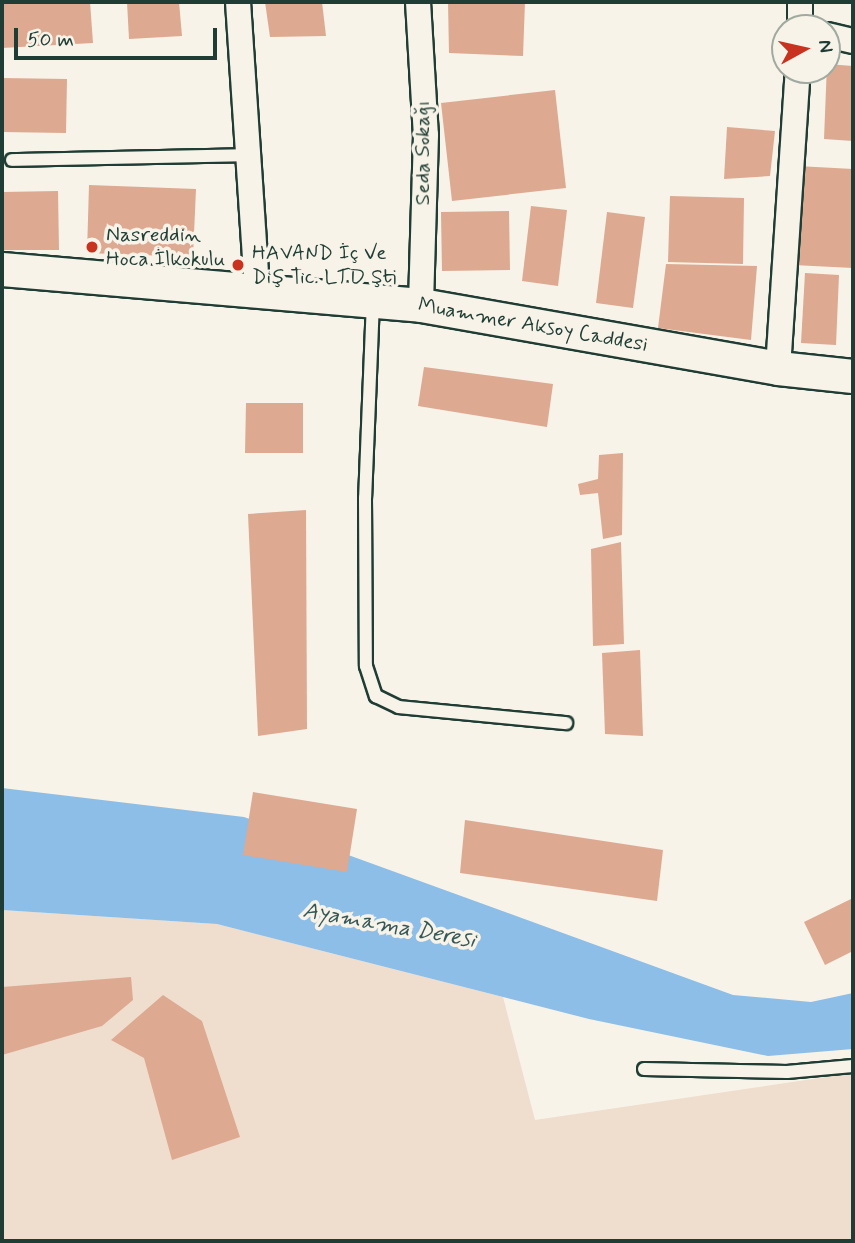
<!DOCTYPE html>
<meta charset="utf-8">
<style>
body{margin:0}
#map{position:relative;width:855px;height:1243px;overflow:hidden;background:#f7f3e8;font-family:Mynerve,sans-serif}
div>[style]{position:absolute}
[style*='--x']{left:calc(var(--x)*1px);top:calc(var(--y)*1px);width:calc(var(--w)*1px);rotate:calc(var(--a)*1deg)}
.built>*{inset:0;background:#efddce}
.water>*{inset:0;background:#8cbee8}
.building>*{inset:0;background:#dda991}
.roads{filter:drop-shadow(2px 0 #1f3d34) drop-shadow(-2px 0 #1f3d34) drop-shadow(0 2px #1f3d34) drop-shadow(0 -2px #1f3d34)}
.service>*{height:12px;margin:-6px;padding:0 6px;transform-origin:6px;border-radius:6px;background:#f7f3e8}
.minor>*{height:24px;margin:-12px;padding:0 12px;transform-origin:12px;border-radius:12px;background:#f7f3e8}
.secondary>*{height:33px;margin:-16.5px;padding:0 16.5px;transform-origin:16.5px;border-radius:16.5px;background:#f7f3e8}
.dots>*{width:19px;height:19px;translate:-50% -50%;box-sizing:border-box;border:4px solid #f7f3e8;border-radius:50%}
span{translate:-50% -50%;white-space:nowrap;text-align:center;line-height:1.15;-webkit-text-stroke:7px #f7f3e8;paint-order:stroke}
.street-label{font-size:21px;color:#1f3d34}
.poi-label{font-size:21px;color:#1f3d34}
.left{translate:0 -50%;text-align:left}
.water-label{font-size:23px;color:#355758;font-style:italic}
.frame{position:absolute;inset:0;border:4px solid #1f3d34;pointer-events:none}
.north{position:absolute;left:771px;top:14px;width:70px;height:70px;box-sizing:border-box;background:#f7f3e8;border:2px solid #a1aaa0;border-radius:50%;rotate:82deg;font-size:19px;font-weight:700;line-height:28px;text-align:center;color:#1f3d34}
.north::after{content:'';display:block;margin:auto;width:24px;height:32px;background:#c8321e;clip-path:polygon(50% 0,100% 100%,50% 72%,0 100%)}
.scale{position:absolute;left:14px;top:28px;width:203px;height:32px;box-sizing:border-box;border:4px solid #1f3d34;border-top:0;padding-left:9px;font-size:21px;line-height:24px;white-space:nowrap;color:#1f3d34;-webkit-text-stroke:5px #f7f3e8;paint-order:stroke}
</style>
<div id="map">
<div class="built">
<div style="clip-path:polygon(2px 910px,217px 924px,503px 997px,535px 1120px,853px 1073px,853px 1241px,2px 1241px)"></div>
</div>
<div class="water">
<div style="clip-path:polygon(2px 788px,244px 817px,733px 995px,811px 1002px,853px 993px,853px 1049px,768px 1056px,589px 1019px,217px 924px,2px 910px)"></div>
</div>
<div class="building">
<div style="clip-path:polygon(2px 2px,90px 2px,93px 43px,2px 48px)"></div>
<div style="clip-path:polygon(127px 2px,179px 2px,182px 36px,129px 39px)"></div>
<div style="clip-path:polygon(265px 2px,322px 2px,326px 36px,270px 37px)"></div>
<div style="clip-path:polygon(448px 2px,525px 2px,523px 56px,449px 53px)"></div>
<div style="clip-path:polygon(827px 64px,853px 66px,853px 141px,824px 139px)"></div>
<div style="clip-path:polygon(2px 78px,67px 79px,66px 133px,2px 132px)"></div>
<div style="clip-path:polygon(555px 90px,566px 188px,452px 201px,441px 103px)"></div>
<div style="clip-path:polygon(727px 127px,775px 131px,770px 176px,724px 179px)"></div>
<div style="clip-path:polygon(797px 166px,853px 169px,853px 268px,793px 265px)"></div>
<div style="clip-path:polygon(89px 185px,196px 189px,193px 257px,87px 253px)"></div>
<div style="clip-path:polygon(58px 191px,59px 250px,2px 250px,2px 192px)"></div>
<div style="clip-path:polygon(670px 196px,744px 198px,743px 264px,668px 262px)"></div>
<div style="clip-path:polygon(531px 206px,567px 210px,558px 286px,522px 281px)"></div>
<div style="clip-path:polygon(509px 211px,510px 270px,442px 271px,441px 212px)"></div>
<div style="clip-path:polygon(607px 212px,645px 217px,633px 308px,596px 303px)"></div>
<div style="clip-path:polygon(666px 264px,757px 266px,751px 340px,658px 328px)"></div>
<div style="clip-path:polygon(805px 273px,839px 275px,836px 345px,801px 343px)"></div>
<div style="clip-path:polygon(424px 367px,553px 384px,547px 427px,418px 406px)"></div>
<div style="clip-path:polygon(246px 403px,303px 403px,303px 453px,245px 453px)"></div>
<div style="clip-path:polygon(623px 453px,622px 535px,603px 539px,598px 493px,580px 495px,578px 484px,598px 479px,599px 455px)"></div>
<div style="clip-path:polygon(306px 510px,307px 729px,258px 736px,248px 514px)"></div>
<div style="clip-path:polygon(621px 542px,624px 644px,593px 646px,591px 549px)"></div>
<div style="clip-path:polygon(640px 650px,643px 736px,605px 734px,602px 653px)"></div>
<div style="clip-path:polygon(253px 792px,357px 809px,347px 872px,243px 855px)"></div>
<div style="clip-path:polygon(465px 820px,663px 850px,657px 901px,460px 873px)"></div>
<div style="clip-path:polygon(853px 898px,853px 951px,825px 965px,804px 922px)"></div>
<div style="clip-path:polygon(131px 977px,133px 1000px,102px 1026px,2px 1055px,2px 987px)"></div>
<div style="clip-path:polygon(163px 995px,202px 1021px,240px 1137px,172px 1160px,144px 1058px,111px 1040px)"></div>
</div>
<div class="roads">
<div class="service">
<div style="--x:12;--y:160;--w:236;--a:-1.2"></div>
<div style="--x:373;--y:301;--w:197;--a:92.3"></div>
<div style="--x:365;--y:498;--w:168;--a:89.7"></div>
<div style="--x:366;--y:666;--w:32;--a:72"></div>
<div style="--x:376;--y:696;--w:25;--a:26"></div>
<div style="--x:399;--y:707;--w:168;--a:5.5"></div>
<div style="--x:644;--y:1069;--w:143;--a:1.2"></div>
<div style="--x:787;--y:1072;--w:66;--a:-5.2"></div>
</div>
<div class="minor">
<div style="--x:238;--y:2;--w:289;--a:86.2"></div>
<div style="--x:418;--y:2;--w:133;--a:86.6"></div>
<div style="--x:426;--y:135;--w:170;--a:91.7"></div>
<div style="--x:800;--y:28;--w:26;--a:-90"></div>
<div style="--x:827;--y:35;--w:27;--a:13"></div>
<div style="--x:778;--y:368;--w:299;--a:-86.2"></div>
</div>
<div class="secondary">
<div style="--x:2;--y:269;--w:421;--a:4.9"></div>
<div style="--x:421;--y:305;--w:363;--a:10"></div>
<div style="--x:778;--y:368;--w:75;--a:6.1"></div>
</div>
</div>
<div class="dots">
<div style="left:92px;top:247px;background:#c8321e"></div>
<div style="left:238px;top:265px;background:#c8321e"></div>
</div>
<div class="street-label">
<span style="left:423px;top:153px;rotate:-90deg">Seda Sokağı</span>
<span style="left:533px;top:325px;rotate:10deg">Muammer Aksoy Caddesi</span>
</div>
<div class="poi-label">
<span class="left" style="left:106px;top:247px">Nasreddin<br>Hoca İlkokulu</span>
<span class="left" style="left:252px;top:265px">HAVAND İç Ve<br>Diş Tic. LTD Şti</span>
</div>
<div class="water-label">
<span style="left:389px;top:926px;rotate:10deg">Ayamama Deresi</span>
</div>
<div class="frame"></div>
<div class="north">N</div>
<div class="scale">50 m</div>
</div>
